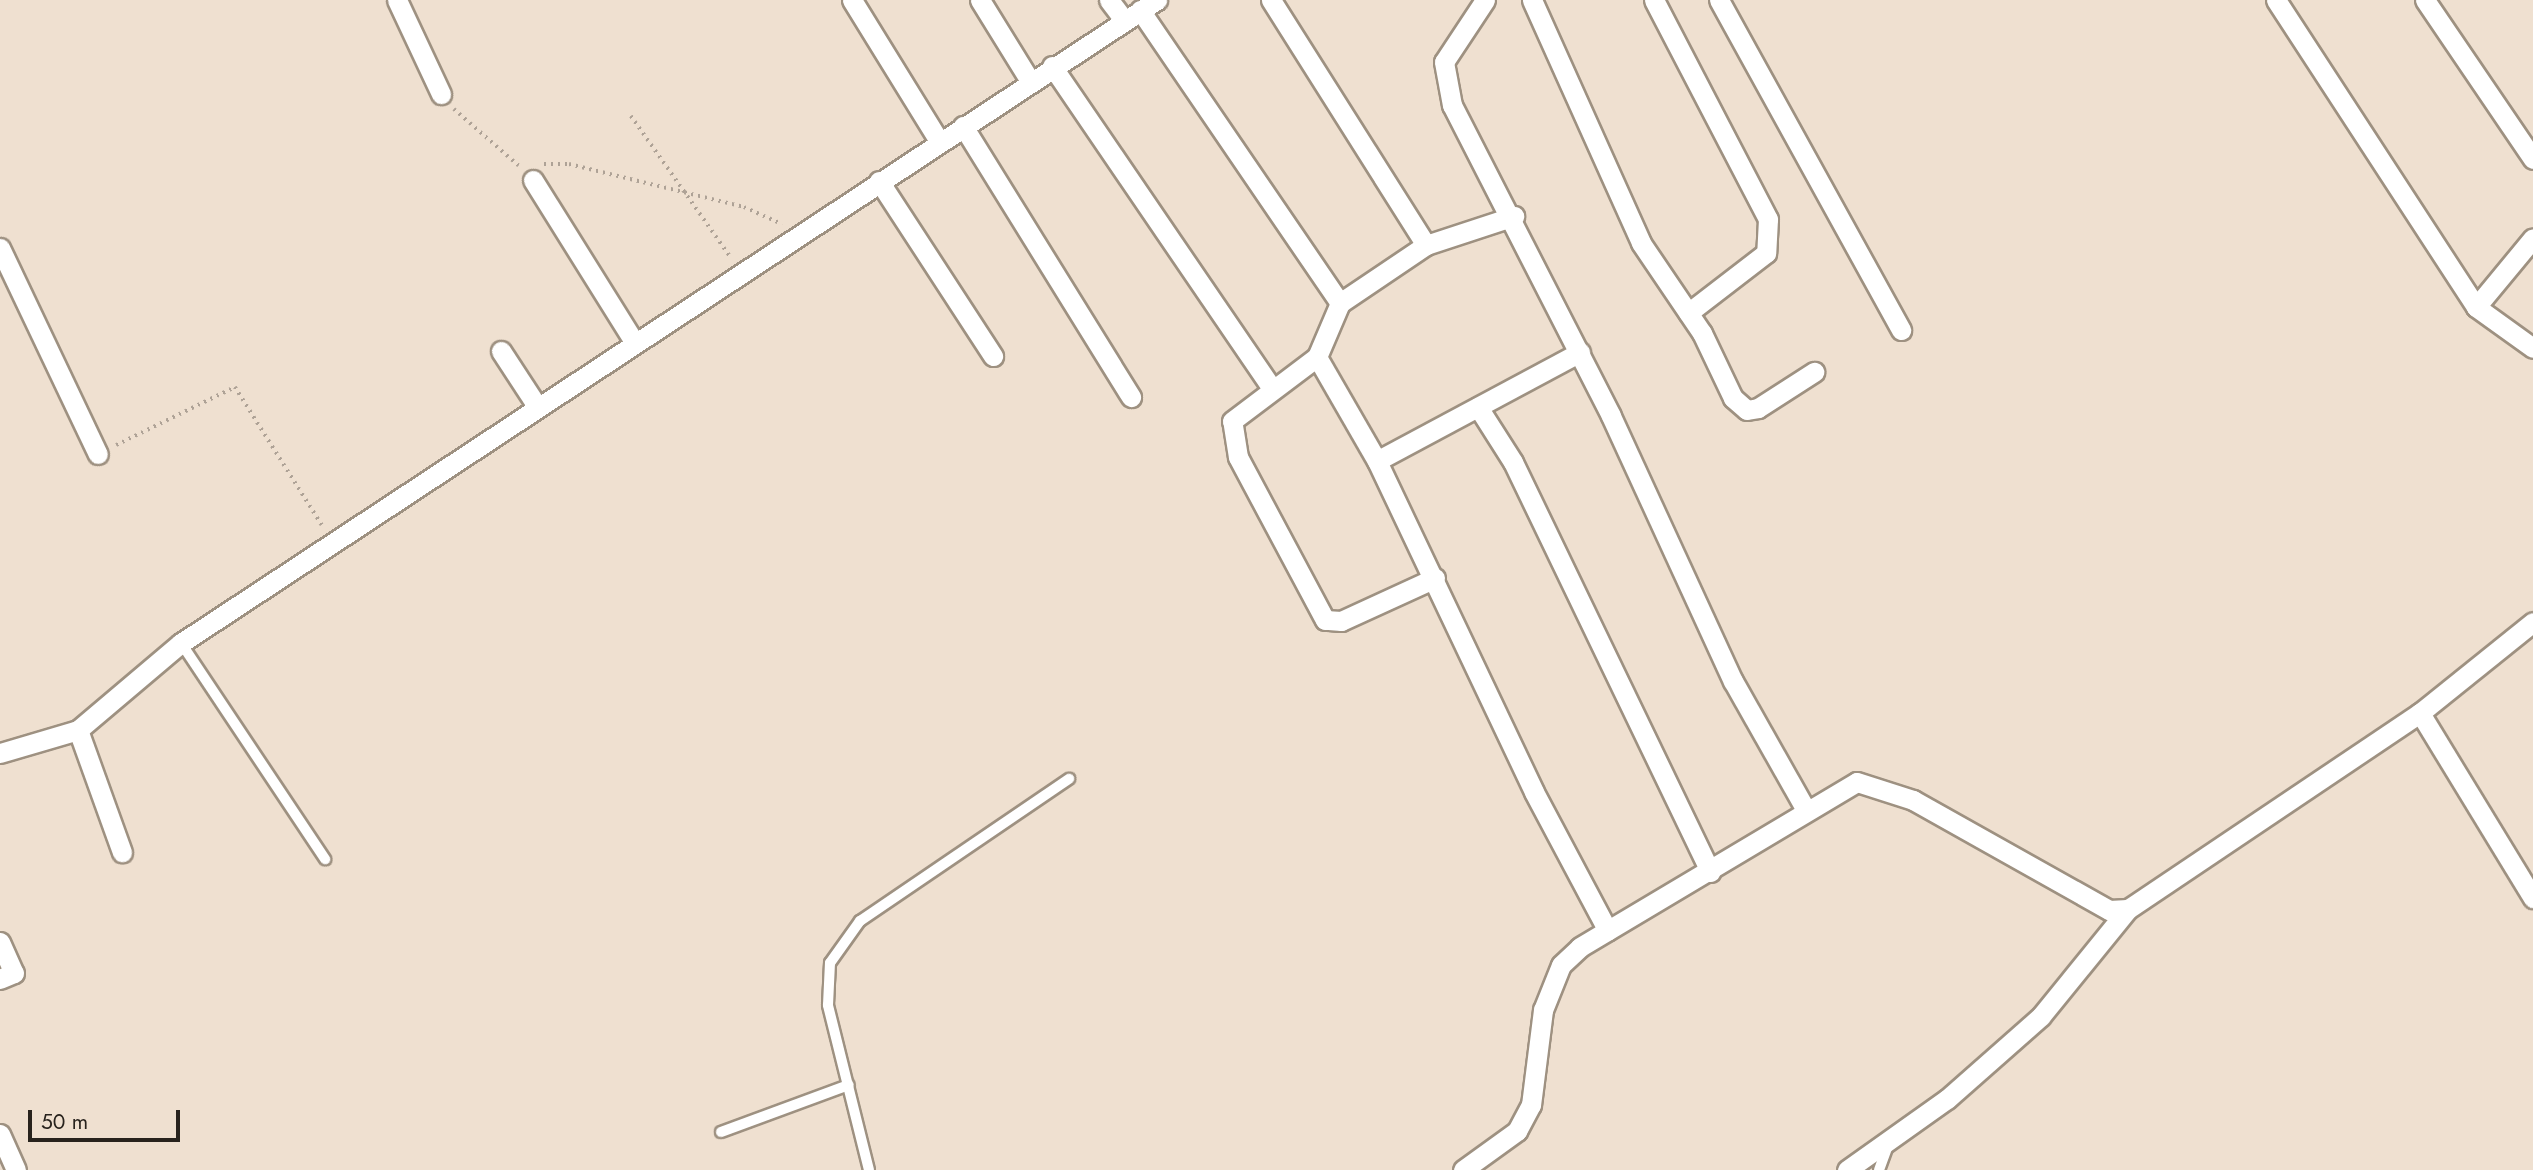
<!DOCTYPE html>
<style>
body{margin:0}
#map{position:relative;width:2533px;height:1170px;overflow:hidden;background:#efe0d0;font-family:Jost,sans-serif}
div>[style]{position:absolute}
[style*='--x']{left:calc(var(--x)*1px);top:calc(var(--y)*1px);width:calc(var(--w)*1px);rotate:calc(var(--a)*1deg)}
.path>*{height:3.5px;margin-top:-1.75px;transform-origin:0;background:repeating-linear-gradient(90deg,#aea296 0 2px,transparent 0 7px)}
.roads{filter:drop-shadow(2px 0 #9e9181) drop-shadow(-2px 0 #9e9181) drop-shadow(0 2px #9e9181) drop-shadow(0 -2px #9e9181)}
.service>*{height:10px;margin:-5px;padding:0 5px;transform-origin:5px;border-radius:5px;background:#fff}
.minor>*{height:19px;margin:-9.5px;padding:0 9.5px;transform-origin:9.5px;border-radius:9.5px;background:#fff}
span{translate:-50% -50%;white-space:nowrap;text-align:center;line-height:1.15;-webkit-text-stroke:7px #efe0d0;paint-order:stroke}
.scale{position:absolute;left:28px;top:1110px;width:152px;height:32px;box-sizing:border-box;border:4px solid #28231d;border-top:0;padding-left:9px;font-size:21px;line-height:24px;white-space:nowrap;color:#28231d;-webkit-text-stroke:5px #efe0d0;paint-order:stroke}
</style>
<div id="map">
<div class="path">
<div style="--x:454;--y:109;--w:86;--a:41.2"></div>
<div style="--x:631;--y:116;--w:174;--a:54.8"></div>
<div style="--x:544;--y:164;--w:25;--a:0"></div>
<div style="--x:569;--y:164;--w:180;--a:13.8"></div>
<div style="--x:744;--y:207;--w:42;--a:24.1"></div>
<div style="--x:116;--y:445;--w:132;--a:-26"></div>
<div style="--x:235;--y:387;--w:163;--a:57.8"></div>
</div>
<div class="roads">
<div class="service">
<div style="--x:181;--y:643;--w:260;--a:56.3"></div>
<div style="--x:721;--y:1132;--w:136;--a:-20.2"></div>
<div style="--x:869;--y:1170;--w:170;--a:-104"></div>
<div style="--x:828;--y:1005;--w:42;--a:-87.3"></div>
<div style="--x:830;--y:963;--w:52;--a:-54.5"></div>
<div style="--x:860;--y:921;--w:253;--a:-34.2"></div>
<div style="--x:1879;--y:1170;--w:32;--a:-70"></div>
</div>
<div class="minor">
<div style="--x:397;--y:0;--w:104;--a:64.9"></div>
<div style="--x:852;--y:0;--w:163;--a:58.3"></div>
<div style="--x:980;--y:0;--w:95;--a:58.3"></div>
<div style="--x:1109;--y:0;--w:25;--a:53"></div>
<div style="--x:1271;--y:0;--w:290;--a:57.7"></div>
<div style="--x:1485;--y:0;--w:74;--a:123.5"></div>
<div style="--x:1444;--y:62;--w:44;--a:79.5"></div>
<div style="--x:1452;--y:105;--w:349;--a:62.9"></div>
<div style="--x:1611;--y:416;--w:292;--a:65.3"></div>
<div style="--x:1733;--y:681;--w:148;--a:60.5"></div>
<div style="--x:1532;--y:0;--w:266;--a:65.8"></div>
<div style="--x:1641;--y:243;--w:109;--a:55.9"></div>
<div style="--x:1702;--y:333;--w:72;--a:64.5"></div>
<div style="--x:1733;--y:398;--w:18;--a:41"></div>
<div style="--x:1747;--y:410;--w:11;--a:-10"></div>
<div style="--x:1758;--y:408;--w:67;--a:-32.7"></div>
<div style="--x:1654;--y:0;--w:247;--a:62.5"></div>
<div style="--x:1768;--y:219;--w:34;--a:93"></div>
<div style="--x:1766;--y:253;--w:98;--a:142.4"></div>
<div style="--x:1719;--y:0;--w:377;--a:61.1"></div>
<div style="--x:2276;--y:0;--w:366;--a:56.9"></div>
<div style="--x:2476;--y:307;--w:89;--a:-50.4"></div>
<div style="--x:2425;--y:0;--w:192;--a:55.8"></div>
<div style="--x:1140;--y:10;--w:355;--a:55.7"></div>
<div style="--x:1052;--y:66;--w:390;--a:55.7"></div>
<div style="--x:963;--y:126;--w:319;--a:58.2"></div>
<div style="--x:533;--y:180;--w:189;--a:58"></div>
<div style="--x:879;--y:181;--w:209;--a:56.9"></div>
<div style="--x:0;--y:248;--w:228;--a:64.6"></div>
<div style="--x:2476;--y:307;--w:70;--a:35.7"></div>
<div style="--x:501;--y:351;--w:66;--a:56.8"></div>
<div style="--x:1580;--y:352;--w:230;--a:151.8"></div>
<div style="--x:1377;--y:461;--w:366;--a:64.6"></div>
<div style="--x:1534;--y:792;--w:157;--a:62"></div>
<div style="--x:1317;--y:357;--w:120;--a:60"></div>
<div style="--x:1478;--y:407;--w:65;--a:57.5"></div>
<div style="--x:1513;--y:462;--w:455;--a:64.3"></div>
<div style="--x:1435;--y:578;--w:103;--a:155.4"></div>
<div style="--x:1341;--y:621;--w:16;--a:-176"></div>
<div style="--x:1325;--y:620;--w:185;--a:-118.1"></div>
<div style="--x:1238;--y:457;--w:36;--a:-99"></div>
<div style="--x:1232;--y:421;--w:106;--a:-37"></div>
<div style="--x:1317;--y:357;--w:59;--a:-66.9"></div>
<div style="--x:1340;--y:303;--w:104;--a:-34"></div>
<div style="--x:1426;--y:245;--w:93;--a:-18.2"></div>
<div style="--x:2420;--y:713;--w:217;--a:58.6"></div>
<div style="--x:78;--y:730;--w:135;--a:-40.2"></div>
<div style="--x:181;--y:643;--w:1169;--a:-33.38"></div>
<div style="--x:0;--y:753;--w:81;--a:-16.4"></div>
<div style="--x:78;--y:730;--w:130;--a:70.2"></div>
<div style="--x:0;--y:942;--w:34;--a:66"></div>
<div style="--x:14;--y:973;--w:15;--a:157"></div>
<div style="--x:0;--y:1134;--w:39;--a:66"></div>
<div style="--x:1463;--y:1170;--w:67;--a:-35.8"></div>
<div style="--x:1517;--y:1131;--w:30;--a:-62"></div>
<div style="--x:1531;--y:1105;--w:96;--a:-82.8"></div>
<div style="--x:1543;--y:1010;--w:48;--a:-68.2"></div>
<div style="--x:1561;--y:965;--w:26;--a:-43"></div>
<div style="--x:1580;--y:947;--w:322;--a:-30.8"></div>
<div style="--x:1857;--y:782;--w:59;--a:17.8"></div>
<div style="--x:1913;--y:800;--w:225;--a:29.3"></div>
<div style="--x:2109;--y:910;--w:19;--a:-3"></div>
<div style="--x:2128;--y:909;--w:352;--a:-33.9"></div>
<div style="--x:2420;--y:713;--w:145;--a:-38.8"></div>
<div style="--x:1847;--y:1170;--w:123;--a:-35.4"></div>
<div style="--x:1947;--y:1099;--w:125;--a:-41.4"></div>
<div style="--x:2041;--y:1016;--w:138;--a:-50.9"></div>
</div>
</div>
<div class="scale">50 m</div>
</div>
